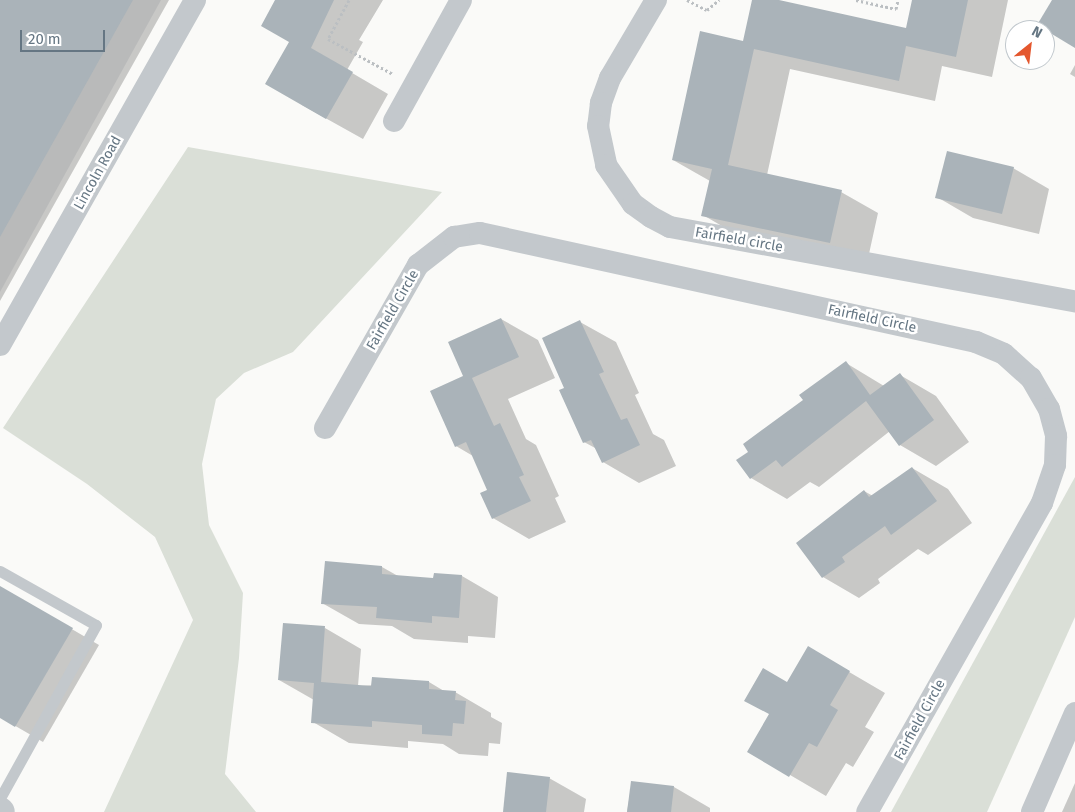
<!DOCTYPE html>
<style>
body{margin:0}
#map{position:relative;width:1075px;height:812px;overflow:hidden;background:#fafaf8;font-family:"Fira Sans",sans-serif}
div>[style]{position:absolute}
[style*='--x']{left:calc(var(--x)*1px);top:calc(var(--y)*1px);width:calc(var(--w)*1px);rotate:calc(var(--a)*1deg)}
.built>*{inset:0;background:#e8e9e9}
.green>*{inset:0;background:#dadfd7}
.shadow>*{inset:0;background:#0003}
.building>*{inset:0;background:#aab3b9}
.path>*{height:3px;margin-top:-1.5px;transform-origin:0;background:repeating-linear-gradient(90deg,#bbbfc2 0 2.5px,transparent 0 5px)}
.service>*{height:11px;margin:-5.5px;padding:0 5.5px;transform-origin:5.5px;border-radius:5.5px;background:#c3c8cc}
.minor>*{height:22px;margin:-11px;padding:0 11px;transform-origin:11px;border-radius:11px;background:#c3c8cc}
.tertiary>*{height:28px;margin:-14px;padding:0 14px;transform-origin:14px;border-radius:14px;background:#c3c8cc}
span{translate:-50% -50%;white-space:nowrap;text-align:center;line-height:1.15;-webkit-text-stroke:5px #fff;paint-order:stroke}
.street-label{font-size:14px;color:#657683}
.north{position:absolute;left:1005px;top:20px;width:50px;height:50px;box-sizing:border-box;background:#fff;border:1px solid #c1c8cd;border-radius:50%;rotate:29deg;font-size:14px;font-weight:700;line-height:20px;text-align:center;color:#657683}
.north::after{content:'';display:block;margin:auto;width:18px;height:22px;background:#e4572e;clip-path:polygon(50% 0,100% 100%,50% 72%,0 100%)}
.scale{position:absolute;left:20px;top:30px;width:85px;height:22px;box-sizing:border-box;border:2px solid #657683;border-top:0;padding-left:6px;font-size:15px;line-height:18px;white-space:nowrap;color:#657683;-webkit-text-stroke:4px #fff;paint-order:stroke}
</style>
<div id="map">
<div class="built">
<div style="clip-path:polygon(0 0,161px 0,0 292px)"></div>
</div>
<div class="green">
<div style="clip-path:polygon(188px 147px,442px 192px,293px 352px,244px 373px,216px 399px,202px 464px,209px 525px,243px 593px,239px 658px,225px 774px,256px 812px,104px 812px,193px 620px,155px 537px,87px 484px,3px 428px)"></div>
<div style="clip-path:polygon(1075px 477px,1075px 617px,987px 812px,891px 812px)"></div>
</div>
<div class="shadow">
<div style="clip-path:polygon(0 0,169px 0,0 301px)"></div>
<div style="clip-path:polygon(277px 0,383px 0,359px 40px,363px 42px,347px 70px,388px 94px,363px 139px,302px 105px,290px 41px)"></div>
<div style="clip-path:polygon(753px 0,773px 0,907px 30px,914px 0,1008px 0,992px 77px,942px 66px,935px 101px,790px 69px,767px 175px,841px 192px,878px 213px,867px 263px,739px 236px,703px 215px,710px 181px,673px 160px,744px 43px)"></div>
<div style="clip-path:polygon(1075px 65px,1075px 77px,1070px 74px)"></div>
<div style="clip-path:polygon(1013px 168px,1049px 189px,1039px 234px,973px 218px,937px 197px)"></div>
<div style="clip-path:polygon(501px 319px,538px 340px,555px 378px,508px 399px,526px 439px,536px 445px,559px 496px,555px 498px,566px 522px,529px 539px,493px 518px,489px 490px,473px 456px,456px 446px,465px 377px)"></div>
<div style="clip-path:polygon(580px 322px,616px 342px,639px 393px,635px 395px,653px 434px,664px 440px,676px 466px,639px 483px,603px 462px,597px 449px,584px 442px,566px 388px)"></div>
<div style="clip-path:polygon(846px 363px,884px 386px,900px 375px,936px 396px,969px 442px,936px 466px,900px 445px,890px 431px,819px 487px,810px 482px,787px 499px,751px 478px,750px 452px)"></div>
<div style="clip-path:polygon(912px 468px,948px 489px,972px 523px,928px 555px,918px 549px,878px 579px,880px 583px,859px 598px,823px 577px,864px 491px,873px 496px)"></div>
<div style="clip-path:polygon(382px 567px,398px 576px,434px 579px,462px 576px,498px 597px,495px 638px,468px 636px,468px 643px,414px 639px,392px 626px,359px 624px,322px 603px)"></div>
<div style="clip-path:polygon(0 587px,99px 645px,43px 742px,0 717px)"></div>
<div style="clip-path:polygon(325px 628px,361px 649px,358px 686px,429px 682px,444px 691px,455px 692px,491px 713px,491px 717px,502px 723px,500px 744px,489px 743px,488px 756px,459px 754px,443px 744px,408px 741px,408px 748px,349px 743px,313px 722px,314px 700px,279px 680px)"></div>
<div style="clip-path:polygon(844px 669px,885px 693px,865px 727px,874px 732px,853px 767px,846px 763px,826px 796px,749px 751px,787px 684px)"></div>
<div style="clip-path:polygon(549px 778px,586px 799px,584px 812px,504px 812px)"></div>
<div style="clip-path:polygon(632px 782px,674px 787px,710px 808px,710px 812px,627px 812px)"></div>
<div style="clip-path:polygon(1075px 783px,1075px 812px,1062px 812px)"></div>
</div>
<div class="building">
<div style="clip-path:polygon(0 0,133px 0,0 237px)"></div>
<div style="clip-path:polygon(275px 0,334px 0,311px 48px,353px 72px,326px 119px,265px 84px,289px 42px,261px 26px)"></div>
<div style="clip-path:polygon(752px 0,779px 0,906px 28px,912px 0,968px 0,956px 57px,906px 46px,899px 81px,754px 49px,728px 165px,842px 190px,830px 243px,701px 216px,712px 169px,672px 160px,700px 31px,743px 41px)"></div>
<div style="clip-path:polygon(1052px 0,1075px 0,1075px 48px,1037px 25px)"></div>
<div style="clip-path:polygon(947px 151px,1014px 167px,1002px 214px,935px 198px)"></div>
<div style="clip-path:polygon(501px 318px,519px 357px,472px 378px,494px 426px,500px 423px,524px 475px,519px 477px,531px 501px,492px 519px,480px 493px,487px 490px,466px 442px,455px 447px,430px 391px,463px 376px,448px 342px)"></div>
<div style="clip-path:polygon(580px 320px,604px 372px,599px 374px,621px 420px,627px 418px,640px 445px,602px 463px,591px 440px,583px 443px,559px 390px,564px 388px,542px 338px)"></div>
<div style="clip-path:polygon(846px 361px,870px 395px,900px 373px,934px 420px,899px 446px,866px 401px,782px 467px,776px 460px,750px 479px,736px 460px,748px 452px,743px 444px,803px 400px,799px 395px)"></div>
<div style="clip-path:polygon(912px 467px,937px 501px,891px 535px,885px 526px,842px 557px,845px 562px,822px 578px,796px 543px,864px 490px,869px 497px)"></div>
<div style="clip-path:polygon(325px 561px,382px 566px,382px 574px,433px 578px,434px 573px,462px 575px,459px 618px,432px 616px,432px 623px,376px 618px,377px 607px,321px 604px)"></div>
<div style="clip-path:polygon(0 586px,73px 628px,15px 727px,0 718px)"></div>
<div style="clip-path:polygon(283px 623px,325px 626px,321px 682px,371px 686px,372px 677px,429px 681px,429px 689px,456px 691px,455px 700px,466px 701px,464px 724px,453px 723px,452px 736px,422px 734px,422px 725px,372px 721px,372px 727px,311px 723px,314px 683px,278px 680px)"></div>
<div style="clip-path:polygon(808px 646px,850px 671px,830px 705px,838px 710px,817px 747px,809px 743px,789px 777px,747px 752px,769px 714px,744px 701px,763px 668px,787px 682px)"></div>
<div style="clip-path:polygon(507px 772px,550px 777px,546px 812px,503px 812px)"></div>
<div style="clip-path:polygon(631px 781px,674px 786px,671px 812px,627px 812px)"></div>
</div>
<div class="path">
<div style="--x:349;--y:0;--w:44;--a:118.3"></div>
<div style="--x:328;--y:39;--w:74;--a:28.3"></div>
<div style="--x:687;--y:0;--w:22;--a:27"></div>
<div style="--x:707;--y:10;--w:16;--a:-40"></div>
<div style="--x:856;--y:0;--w:41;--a:12.7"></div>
<div style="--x:896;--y:9;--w:9;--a:-77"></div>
</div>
<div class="service">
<div style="--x:0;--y:571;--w:110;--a:29.4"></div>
<div style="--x:96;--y:625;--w:198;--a:119"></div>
</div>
<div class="minor">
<div style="--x:656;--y:0;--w:91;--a:120.5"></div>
<div style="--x:610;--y:78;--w:27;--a:110"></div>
<div style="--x:601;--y:103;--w:23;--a:97"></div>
<div style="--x:598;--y:126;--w:40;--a:78"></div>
<div style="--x:606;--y:165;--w:47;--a:55.3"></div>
<div style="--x:633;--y:204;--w:22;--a:36"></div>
<div style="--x:651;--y:217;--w:21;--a:28"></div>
<div style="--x:670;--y:227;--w:412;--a:10.4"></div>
<div style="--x:394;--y:121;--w:138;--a:-61"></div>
<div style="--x:0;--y:345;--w:396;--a:-60.5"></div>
<div style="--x:325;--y:428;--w:188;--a:-60.3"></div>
<div style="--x:418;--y:265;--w:46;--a:-37.9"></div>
<div style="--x:454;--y:237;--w:26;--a:-9"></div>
<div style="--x:480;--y:233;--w:508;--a:12.39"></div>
<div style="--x:976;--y:342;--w:30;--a:23"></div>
<div style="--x:1004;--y:354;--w:36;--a:42"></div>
<div style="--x:1031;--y:378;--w:36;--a:60"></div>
<div style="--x:1049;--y:409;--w:28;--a:75"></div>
<div style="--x:1056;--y:436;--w:29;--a:92"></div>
<div style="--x:1055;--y:465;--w:40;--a:108.9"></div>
<div style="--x:1042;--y:503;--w:355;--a:119.5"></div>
<div style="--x:1032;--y:812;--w:108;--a:-66.5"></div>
</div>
<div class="tertiary">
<div style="--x:0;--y:811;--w:1;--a:45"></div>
</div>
<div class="street-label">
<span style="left:98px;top:173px;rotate:-61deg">Lincoln Road</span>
<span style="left:739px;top:240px;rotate:10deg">Fairfield circle</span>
<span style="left:393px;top:310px;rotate:-60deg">Fairfield Circle</span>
<span style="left:872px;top:319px;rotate:12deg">Fairfield Circle</span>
<span style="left:920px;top:720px;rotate:-61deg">Fairfield Circle</span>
</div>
<div class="north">N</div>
<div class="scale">20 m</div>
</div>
